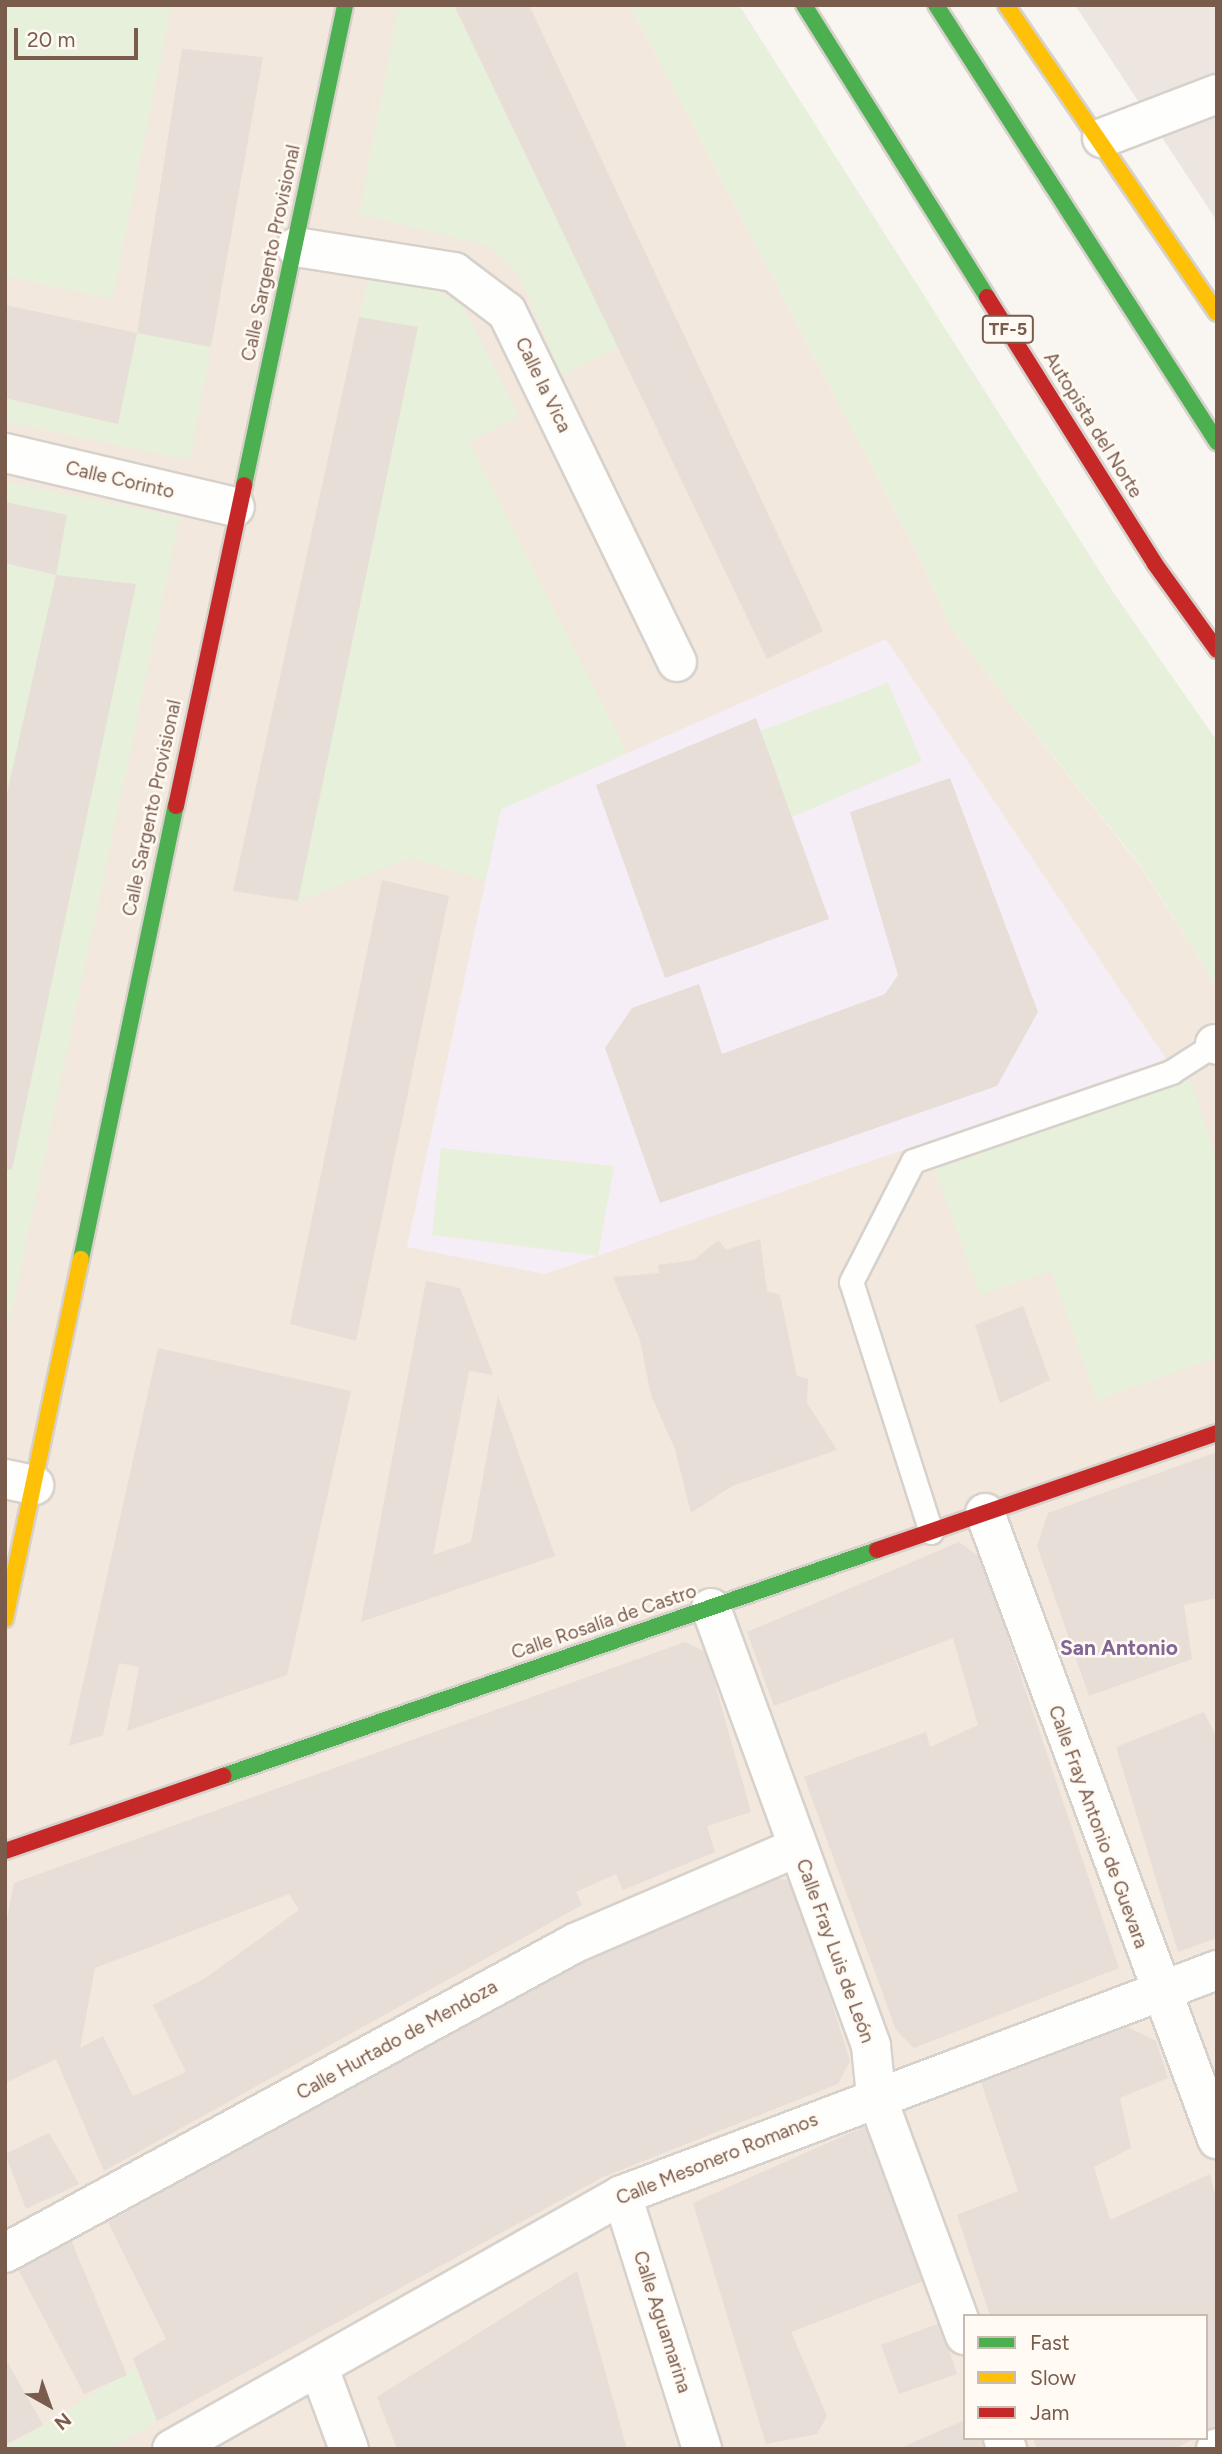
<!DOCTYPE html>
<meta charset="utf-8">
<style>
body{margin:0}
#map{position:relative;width:1222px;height:2454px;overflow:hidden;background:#f9f5f0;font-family:Figtree,sans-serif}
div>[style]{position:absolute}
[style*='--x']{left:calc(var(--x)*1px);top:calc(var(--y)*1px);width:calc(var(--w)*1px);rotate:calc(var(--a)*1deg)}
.residential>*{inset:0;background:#f2e8de}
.industrial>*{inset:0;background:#ede5e0}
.education>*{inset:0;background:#f6eef6}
.green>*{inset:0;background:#e7f0db}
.building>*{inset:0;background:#e6ded7}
.roads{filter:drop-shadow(2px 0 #d7d1cb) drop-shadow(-2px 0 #d7d1cb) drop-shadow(0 2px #d7d1cb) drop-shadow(0 -2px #d7d1cb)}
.lane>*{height:23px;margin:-11.5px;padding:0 11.5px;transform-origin:11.5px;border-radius:11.5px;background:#fefefd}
.street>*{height:38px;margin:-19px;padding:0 19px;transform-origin:19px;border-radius:19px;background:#fefefd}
.fast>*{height:16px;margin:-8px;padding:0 8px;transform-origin:8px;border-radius:8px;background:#4caf50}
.slow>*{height:16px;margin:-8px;padding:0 8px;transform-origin:8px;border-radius:8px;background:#ffc107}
.jam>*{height:16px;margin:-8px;padding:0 8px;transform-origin:8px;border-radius:8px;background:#c62828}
span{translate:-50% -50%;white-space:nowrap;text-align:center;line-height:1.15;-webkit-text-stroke:5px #fffaf3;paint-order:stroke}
.shield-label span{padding:2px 5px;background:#fffaf3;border:2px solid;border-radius:5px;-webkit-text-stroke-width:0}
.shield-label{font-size:18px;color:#7a5c4d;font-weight:700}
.street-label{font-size:19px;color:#7a5c4d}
.neighbourhood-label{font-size:21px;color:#846695;font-weight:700}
.frame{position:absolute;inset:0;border:7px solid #7a5c4d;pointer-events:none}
.legend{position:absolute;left:963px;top:2314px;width:245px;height:126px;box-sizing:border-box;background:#fffaf3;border:2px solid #cabbb1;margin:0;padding:9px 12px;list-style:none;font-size:21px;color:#7a5c4d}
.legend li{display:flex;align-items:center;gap:14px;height:35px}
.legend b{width:35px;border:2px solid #cabbb1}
.north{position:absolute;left:14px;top:2370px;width:70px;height:70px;-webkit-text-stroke:5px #fffaf3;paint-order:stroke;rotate:140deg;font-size:19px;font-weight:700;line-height:28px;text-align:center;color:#7a5c4d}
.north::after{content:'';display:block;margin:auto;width:24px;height:32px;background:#7a5c4d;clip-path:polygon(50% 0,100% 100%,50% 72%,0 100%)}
.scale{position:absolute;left:14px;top:28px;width:124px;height:32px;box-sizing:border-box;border:4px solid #7a5c4d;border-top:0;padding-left:9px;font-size:21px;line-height:24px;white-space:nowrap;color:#7a5c4d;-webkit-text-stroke:5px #fffaf3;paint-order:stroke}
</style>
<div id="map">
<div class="residential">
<div style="clip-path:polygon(evenodd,5px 5px,630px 5px,919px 556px,951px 628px,1141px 867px,1217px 986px,1217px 2449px,5px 2449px,5px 5px,965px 2316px,1206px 2316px,1206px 2438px,965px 2438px,965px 2316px)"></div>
</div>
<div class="industrial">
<div style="clip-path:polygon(1075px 5px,1217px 5px,1217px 221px)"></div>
</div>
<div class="education">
<div style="clip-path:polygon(886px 639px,1166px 1059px,545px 1274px,407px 1247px,501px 809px)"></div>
</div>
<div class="green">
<div style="clip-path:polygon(5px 5px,172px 5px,112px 299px,5px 276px)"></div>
<div style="clip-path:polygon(399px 5px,454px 5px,618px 347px,562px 376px,518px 273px,487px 245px,359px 214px)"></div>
<div style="clip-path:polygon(630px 5px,739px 5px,1113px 592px,1217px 741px,1217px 986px,1141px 866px,951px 628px,919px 556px)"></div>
<div style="clip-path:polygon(369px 274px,424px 283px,462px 305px,519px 416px,469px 442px,627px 753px,501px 809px,485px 881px,410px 858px,298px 901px,233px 891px)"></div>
<div style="clip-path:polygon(137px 333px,211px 347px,190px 460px,5px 422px,5px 398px,117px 423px)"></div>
<div style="clip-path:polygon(5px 482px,180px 517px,5px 1343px)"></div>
<div style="clip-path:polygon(888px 683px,922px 761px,792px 817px,760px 731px)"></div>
<div style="clip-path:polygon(1190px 1079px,1217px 1161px,1217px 1357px,1097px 1400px,1051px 1271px,980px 1295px,935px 1170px)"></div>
<div style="clip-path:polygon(441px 1148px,614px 1166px,598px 1256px,432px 1235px)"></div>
<div style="clip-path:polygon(136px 2367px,157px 2421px,109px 2449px,5px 2449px)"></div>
</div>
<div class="building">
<div style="clip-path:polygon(454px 5px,529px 5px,823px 631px,767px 659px)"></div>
<div style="clip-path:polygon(182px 49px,263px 57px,211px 347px,137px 333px)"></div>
<div style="clip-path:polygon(5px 305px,137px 333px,118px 424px,5px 398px)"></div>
<div style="clip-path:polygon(359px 317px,418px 327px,298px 901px,233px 891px)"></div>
<div style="clip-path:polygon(5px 502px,67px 515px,56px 575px,5px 563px)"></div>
<div style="clip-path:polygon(56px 575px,136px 584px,12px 1170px,5px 1169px,5px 802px)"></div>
<div style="clip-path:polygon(756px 718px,829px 919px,665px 978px,596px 785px)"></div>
<div style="clip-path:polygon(950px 778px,1038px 1012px,997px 1086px,660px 1203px,605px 1048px,632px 1008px,699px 984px,722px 1054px,885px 994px,898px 975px,850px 812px)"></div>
<div style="clip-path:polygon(382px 880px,449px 896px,356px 1341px,290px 1324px)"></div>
<div style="clip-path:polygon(760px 1239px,767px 1291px,780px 1295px,797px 1376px,808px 1379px,807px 1403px,837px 1450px,732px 1486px,691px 1513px,675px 1449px,651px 1395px,640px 1340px,613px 1277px,659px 1273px,658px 1265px,694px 1260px,718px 1240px,726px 1250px)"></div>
<div style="clip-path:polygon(426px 1281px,460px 1288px,493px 1375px,469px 1371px,433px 1555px,471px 1542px,498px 1395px,555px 1556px,361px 1622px)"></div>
<div style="clip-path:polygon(1023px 1306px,1050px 1380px,1000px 1403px,975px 1325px)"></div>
<div style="clip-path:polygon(158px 1348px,351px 1391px,287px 1675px,127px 1731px,139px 1667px,119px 1663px,103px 1735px,69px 1746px)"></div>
<div style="clip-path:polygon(1217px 1452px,1217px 1598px,1184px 1605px,1192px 1659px,1089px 1696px,1037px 1546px,1048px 1513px)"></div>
<div style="clip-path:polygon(959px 1542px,981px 1558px,1119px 1968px,914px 2048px,896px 2030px,804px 1777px,926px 1732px,930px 1747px,978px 1725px,953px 1638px,774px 1706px,747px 1632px)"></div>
<div style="clip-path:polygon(evenodd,685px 1642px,706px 1652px,751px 1812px,707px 1826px,715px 1852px,623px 1890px,616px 1874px,576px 1892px,582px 1905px,104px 2171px,56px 2059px,5px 2083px,5px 1929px,14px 1883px,685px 1642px,289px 1894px,299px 1910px,204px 1979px,153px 2005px,186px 2072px,133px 2096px,103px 2036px,80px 2048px,95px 1968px,289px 1894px)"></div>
<div style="clip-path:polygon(1204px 1712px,1217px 1738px,1217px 1938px,1178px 1952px,1116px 1747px)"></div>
<div style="clip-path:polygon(774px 1878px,789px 1880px,796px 1890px,850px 2061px,838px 2084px,603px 2177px,157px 2421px,133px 2358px,166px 2339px,108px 2222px,606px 1949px)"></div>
<div style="clip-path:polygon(1128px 2027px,1156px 2041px,1168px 2078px,1120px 2098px,1131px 2148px,1094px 2167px,1110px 2220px,1210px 2174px,1217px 2202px,1217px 2426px,1206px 2432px,1206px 2316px,990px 2316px,957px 2215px,1018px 2191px,981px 2082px)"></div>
<div style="clip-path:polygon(868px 2125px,924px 2281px,791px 2332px,827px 2416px,817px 2434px,766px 2444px,693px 2203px)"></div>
<div style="clip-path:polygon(49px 2133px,79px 2184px,26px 2209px,5px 2154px)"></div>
<div style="clip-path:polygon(69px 2235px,127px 2375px,84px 2394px,18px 2269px)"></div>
<div style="clip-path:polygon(577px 2271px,627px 2449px,397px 2449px,377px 2397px)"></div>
<div style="clip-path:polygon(940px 2323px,957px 2374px,899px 2394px,881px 2345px)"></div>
<div style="clip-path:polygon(5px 2358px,43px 2425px,5px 2445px)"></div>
<div style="clip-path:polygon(965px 2420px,965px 2438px,982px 2438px,987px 2449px,898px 2449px)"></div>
<div style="clip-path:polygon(1033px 2438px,1195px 2438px,1175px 2449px,1037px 2449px)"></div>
</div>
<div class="roads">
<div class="lane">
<div style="--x:931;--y:1532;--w:262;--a:-107.7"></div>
<div style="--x:851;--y:1282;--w:136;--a:-62.9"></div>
<div style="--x:913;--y:1161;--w:273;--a:-19"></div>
<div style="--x:1171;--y:1072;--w:52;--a:-32.5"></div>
</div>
<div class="street">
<div style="--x:1102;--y:138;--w:123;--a:-20.9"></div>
<div style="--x:296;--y:247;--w:160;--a:9"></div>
<div style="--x:454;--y:272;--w:66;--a:37"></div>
<div style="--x:507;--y:312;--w:389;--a:64.1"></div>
<div style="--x:5;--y:453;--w:236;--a:13.2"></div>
<div style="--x:1215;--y:1044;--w:2;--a:27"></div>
<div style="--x:5;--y:1479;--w:30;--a:12"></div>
<div style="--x:985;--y:1513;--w:668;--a:69.66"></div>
<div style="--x:711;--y:1608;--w:466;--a:69.9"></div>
<div style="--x:871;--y:2046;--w:49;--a:84.2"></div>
<div style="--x:876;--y:2095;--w:256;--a:69.7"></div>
<div style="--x:622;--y:2195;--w:266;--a:72.5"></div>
<div style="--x:5;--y:2253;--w:649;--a:-28.54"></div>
<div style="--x:575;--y:1943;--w:243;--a:-23.3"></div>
<div style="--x:319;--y:2368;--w:86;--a:69.7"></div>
<div style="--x:1003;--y:2438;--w:12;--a:70"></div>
<div style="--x:172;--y:2449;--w:517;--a:-29.44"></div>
<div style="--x:622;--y:2195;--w:636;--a:-20.71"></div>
<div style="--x:1216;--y:2449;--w:1;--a:-45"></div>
</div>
<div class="fast">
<div style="--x:804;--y:5;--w:345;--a:57.9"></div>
<div style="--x:936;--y:5;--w:520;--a:57.26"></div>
<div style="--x:244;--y:485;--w:491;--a:-78.1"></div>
<div style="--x:81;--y:1259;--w:463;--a:-78.2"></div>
<div style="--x:223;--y:1776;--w:692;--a:-19.06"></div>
</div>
<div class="slow">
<div style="--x:1006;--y:5;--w:373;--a:55.6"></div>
<div style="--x:5;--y:1619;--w:368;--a:-78.1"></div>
</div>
<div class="jam">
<div style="--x:987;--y:297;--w:315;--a:57.8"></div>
<div style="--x:1155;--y:564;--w:106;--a:54.2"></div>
<div style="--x:176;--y:806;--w:328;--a:-78"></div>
<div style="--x:877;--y:1550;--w:360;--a:-19"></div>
<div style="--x:5;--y:1851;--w:231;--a:-19"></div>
</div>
</div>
<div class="shield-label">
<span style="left:1008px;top:329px">TF-5</span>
</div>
<div class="street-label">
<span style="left:271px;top:253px;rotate:-78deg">Calle Sargento Provisional</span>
<span style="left:543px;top:385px;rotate:64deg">Calle la Vica</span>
<span style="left:1093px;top:425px;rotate:58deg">Autopista del Norte</span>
<span style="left:120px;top:480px;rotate:13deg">Calle Corinto</span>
<span style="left:152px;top:808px;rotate:-78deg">Calle Sargento Provisional</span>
<span style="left:604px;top:1622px;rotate:-19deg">Calle Rosalía de Castro</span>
<span style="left:1098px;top:1827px;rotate:70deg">Calle Fray Antonio de Guevara</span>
<span style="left:835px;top:1951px;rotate:70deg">Calle Fray Luis de León</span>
<span style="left:397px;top:2040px;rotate:-29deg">Calle Hurtado de Mendoza</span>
<span style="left:717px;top:2159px;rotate:-22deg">Calle Mesonero Romanos</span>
<span style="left:662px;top:2322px;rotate:72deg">Calle Aguamarina</span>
</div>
<div class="neighbourhood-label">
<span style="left:1119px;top:1648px">San Antonio</span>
</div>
<div class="frame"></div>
<ul class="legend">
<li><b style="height:9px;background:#4caf50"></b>Fast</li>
<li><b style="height:9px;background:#ffc107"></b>Slow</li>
<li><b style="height:9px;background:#c62828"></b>Jam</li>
</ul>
<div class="north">N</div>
<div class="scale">20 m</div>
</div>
